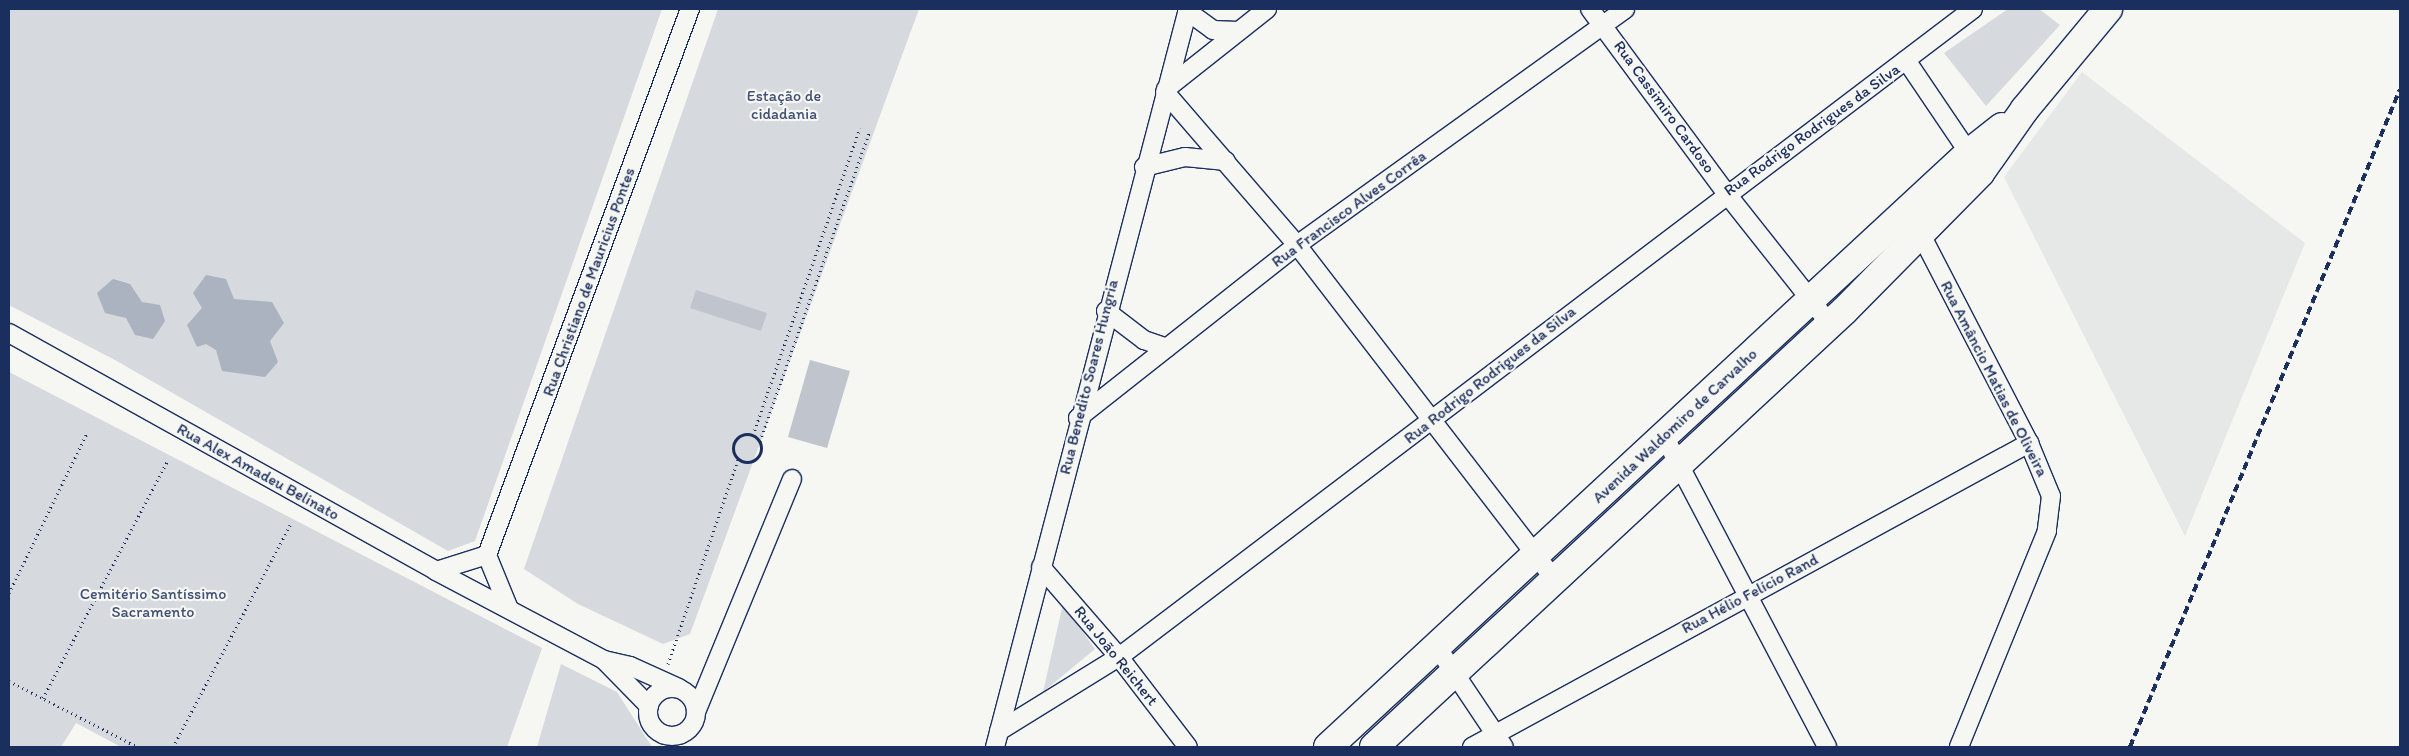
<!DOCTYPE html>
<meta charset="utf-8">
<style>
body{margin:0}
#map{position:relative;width:2409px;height:756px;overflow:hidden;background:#f6f6f2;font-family:Itim,sans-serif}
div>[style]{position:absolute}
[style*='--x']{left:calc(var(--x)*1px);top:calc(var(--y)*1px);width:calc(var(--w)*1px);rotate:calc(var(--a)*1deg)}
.built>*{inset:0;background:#e6e7e7}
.green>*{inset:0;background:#d6d9dd}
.water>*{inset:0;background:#abb2c0}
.building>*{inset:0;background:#c0c4cd}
.path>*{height:3px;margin-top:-1.5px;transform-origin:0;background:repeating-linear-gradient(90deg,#1b2f5e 0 1px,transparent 0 5px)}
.path>.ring{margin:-1.5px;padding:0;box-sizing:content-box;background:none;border:3px solid #1b2f5e;border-radius:50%}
.roads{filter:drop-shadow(1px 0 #1b2f5e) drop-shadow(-1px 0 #1b2f5e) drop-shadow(0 1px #1b2f5e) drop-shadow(0 -1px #1b2f5e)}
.minor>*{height:18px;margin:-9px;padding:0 9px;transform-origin:9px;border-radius:9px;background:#f6f6f2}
.minor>.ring{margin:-9px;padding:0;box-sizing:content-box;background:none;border:18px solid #f6f6f2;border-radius:50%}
.primary>*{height:28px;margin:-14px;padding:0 14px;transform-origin:14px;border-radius:14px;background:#f6f6f2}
.rail>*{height:4px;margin-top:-2px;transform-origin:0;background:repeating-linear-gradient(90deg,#1b2f5e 0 8px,transparent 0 12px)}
span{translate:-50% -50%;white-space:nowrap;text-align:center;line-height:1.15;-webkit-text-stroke:4.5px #f6f6f2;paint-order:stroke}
.park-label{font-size:16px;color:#405177}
.street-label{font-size:16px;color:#1b2f5e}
.frame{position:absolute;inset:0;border:10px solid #1b2f5e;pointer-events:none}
</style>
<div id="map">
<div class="built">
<div style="clip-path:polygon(2082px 72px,2305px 243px,2185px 536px,2004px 177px)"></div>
</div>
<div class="green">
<div style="clip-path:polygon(9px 9px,662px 9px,475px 541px,448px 551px,115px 360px,9px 305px)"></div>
<div style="clip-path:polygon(718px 9px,919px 9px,690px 634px,663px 644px,578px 604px,524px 569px)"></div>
<div style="clip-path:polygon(2008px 9px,2039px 9px,2060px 25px,1986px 106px,1944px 53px)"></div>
<div style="clip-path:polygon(9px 372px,542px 648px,507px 747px,121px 747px,76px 723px,61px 747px,9px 747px)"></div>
<div style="clip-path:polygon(1063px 604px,1095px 649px,1043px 692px)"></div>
<div style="clip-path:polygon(561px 664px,617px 692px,652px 747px,537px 747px)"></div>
</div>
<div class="water">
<div style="clip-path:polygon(206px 275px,226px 279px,234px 299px,272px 302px,284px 323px,270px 341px,278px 362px,265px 377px,222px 371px,216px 350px,206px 344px,197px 347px,187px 325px,202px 308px,193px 293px)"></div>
<div style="clip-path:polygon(113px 279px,130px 284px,142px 302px,160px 305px,165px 321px,153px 339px,135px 335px,126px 318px,105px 313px,97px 293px)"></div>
</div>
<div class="building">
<div style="clip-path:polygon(696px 290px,767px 313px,761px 331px,690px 308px)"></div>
<div style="clip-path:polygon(810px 360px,850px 371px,827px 448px,788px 437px)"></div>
</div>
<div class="path">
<div class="ring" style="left:733px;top:434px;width:25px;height:25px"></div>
<div style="--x:753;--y:435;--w:325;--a:-70.8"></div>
<div style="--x:760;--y:441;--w:327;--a:-70.5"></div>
<div style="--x:9;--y:593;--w:178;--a:-64"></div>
<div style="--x:668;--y:664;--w:217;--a:-71.1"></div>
<div style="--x:9;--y:681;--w:145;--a:27.1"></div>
<div style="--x:43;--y:698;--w:269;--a:-62.3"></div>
<div style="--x:173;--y:747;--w:251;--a:-62.2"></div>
</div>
<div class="roads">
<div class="minor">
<div style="--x:1590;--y:9;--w:229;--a:53.5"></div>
<div style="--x:1726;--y:193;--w:167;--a:51.6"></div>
<div style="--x:1187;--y:11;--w:32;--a:36"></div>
<div style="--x:1213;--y:30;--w:25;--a:2"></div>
<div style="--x:1906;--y:60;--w:112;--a:55.9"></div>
<div style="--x:1166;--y:89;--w:129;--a:-38.4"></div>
<div style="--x:1165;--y:92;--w:202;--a:49.2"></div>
<div style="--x:1297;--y:245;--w:421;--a:52.4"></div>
<div style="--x:1144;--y:167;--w:42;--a:-13.7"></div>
<div style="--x:1185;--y:157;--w:41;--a:5.6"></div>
<div style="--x:1916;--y:225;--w:246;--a:62.6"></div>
<div style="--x:2029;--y:443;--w:57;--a:67.5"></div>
<div style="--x:2051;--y:496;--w:35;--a:97"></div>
<div style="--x:2047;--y:531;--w:233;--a:112.2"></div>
<div style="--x:1106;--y:311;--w:48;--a:37.3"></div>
<div style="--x:1144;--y:340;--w:24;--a:19"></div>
<div style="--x:9;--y:333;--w:489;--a:29.1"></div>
<div style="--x:436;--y:571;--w:190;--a:27.9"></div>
<div style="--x:1078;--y:418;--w:279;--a:-38.3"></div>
<div style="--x:1297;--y:245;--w:404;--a:-35.7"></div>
<div style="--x:1664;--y:436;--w:351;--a:62.3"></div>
<div style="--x:1041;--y:567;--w:119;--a:49.1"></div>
<div style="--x:1119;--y:657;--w:113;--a:52.5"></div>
<div style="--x:436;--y:571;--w:53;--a:-17.4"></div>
<div style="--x:509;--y:609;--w:58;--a:-112.2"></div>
<div style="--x:487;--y:555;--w:583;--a:-69.61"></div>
<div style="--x:1437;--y:647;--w:120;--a:56.2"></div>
<div class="ring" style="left:648px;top:688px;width:30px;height:30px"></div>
<div style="--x:649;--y:706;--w:64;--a:-134.4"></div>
<div style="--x:604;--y:660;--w:27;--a:13"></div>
<div style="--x:630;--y:666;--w:54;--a:24.2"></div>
<div style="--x:696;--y:712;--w:252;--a:-67.6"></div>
<div style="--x:999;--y:731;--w:141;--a:-31.7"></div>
<div style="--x:1119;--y:657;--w:1072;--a:-37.19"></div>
<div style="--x:995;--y:747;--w:763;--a:-75.34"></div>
<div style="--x:1472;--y:747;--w:635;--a:-28.62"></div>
</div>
<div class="primary">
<div style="--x:1328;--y:747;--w:874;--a:-42.82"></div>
<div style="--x:1969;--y:153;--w:42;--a:-38.2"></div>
<div style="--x:1374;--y:747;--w:641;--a:-42.85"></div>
<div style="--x:1844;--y:311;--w:194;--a:-45.4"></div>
<div style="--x:1980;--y:173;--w:78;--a:-54.9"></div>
<div style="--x:2025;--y:109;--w:130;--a:-50.3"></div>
</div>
</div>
<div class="rail">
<div style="--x:2130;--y:747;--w:711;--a:-67.69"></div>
</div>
<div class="park-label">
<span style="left:784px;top:105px">Estação de<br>cidadania</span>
<span style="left:153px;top:603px">Cemitério Santíssimo<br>Sacramento</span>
</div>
<div class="street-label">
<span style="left:1664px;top:107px;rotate:54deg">Rua Cassimiro Cardoso</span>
<span style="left:1812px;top:130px;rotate:-36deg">Rua Rodrigo Rodrigues da Silva</span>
<span style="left:1349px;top:209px;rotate:-36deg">Rua Francisco Alves Corrêa</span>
<span style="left:589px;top:282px;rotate:-70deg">Rua Christiano de Mauricius Pontes</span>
<span style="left:1490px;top:375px;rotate:-38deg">Rua Rodrigo Rodrigues da Silva</span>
<span style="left:1089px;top:377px;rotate:-76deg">Rua Benedito Soares Hungria</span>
<span style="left:1994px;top:379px;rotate:63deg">Rua Amâncio Matias de Oliveira</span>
<span style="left:1675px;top:426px;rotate:-43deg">Avenida Waldomiro de Carvalho</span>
<span style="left:258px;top:472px;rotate:29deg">Rua Alex Amadeu Belinato</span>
<span style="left:1750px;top:594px;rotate:-28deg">Rua Hélio Felício Rand</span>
<span style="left:1116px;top:656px;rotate:51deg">Rua João Reichert</span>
</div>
<div class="frame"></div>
</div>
